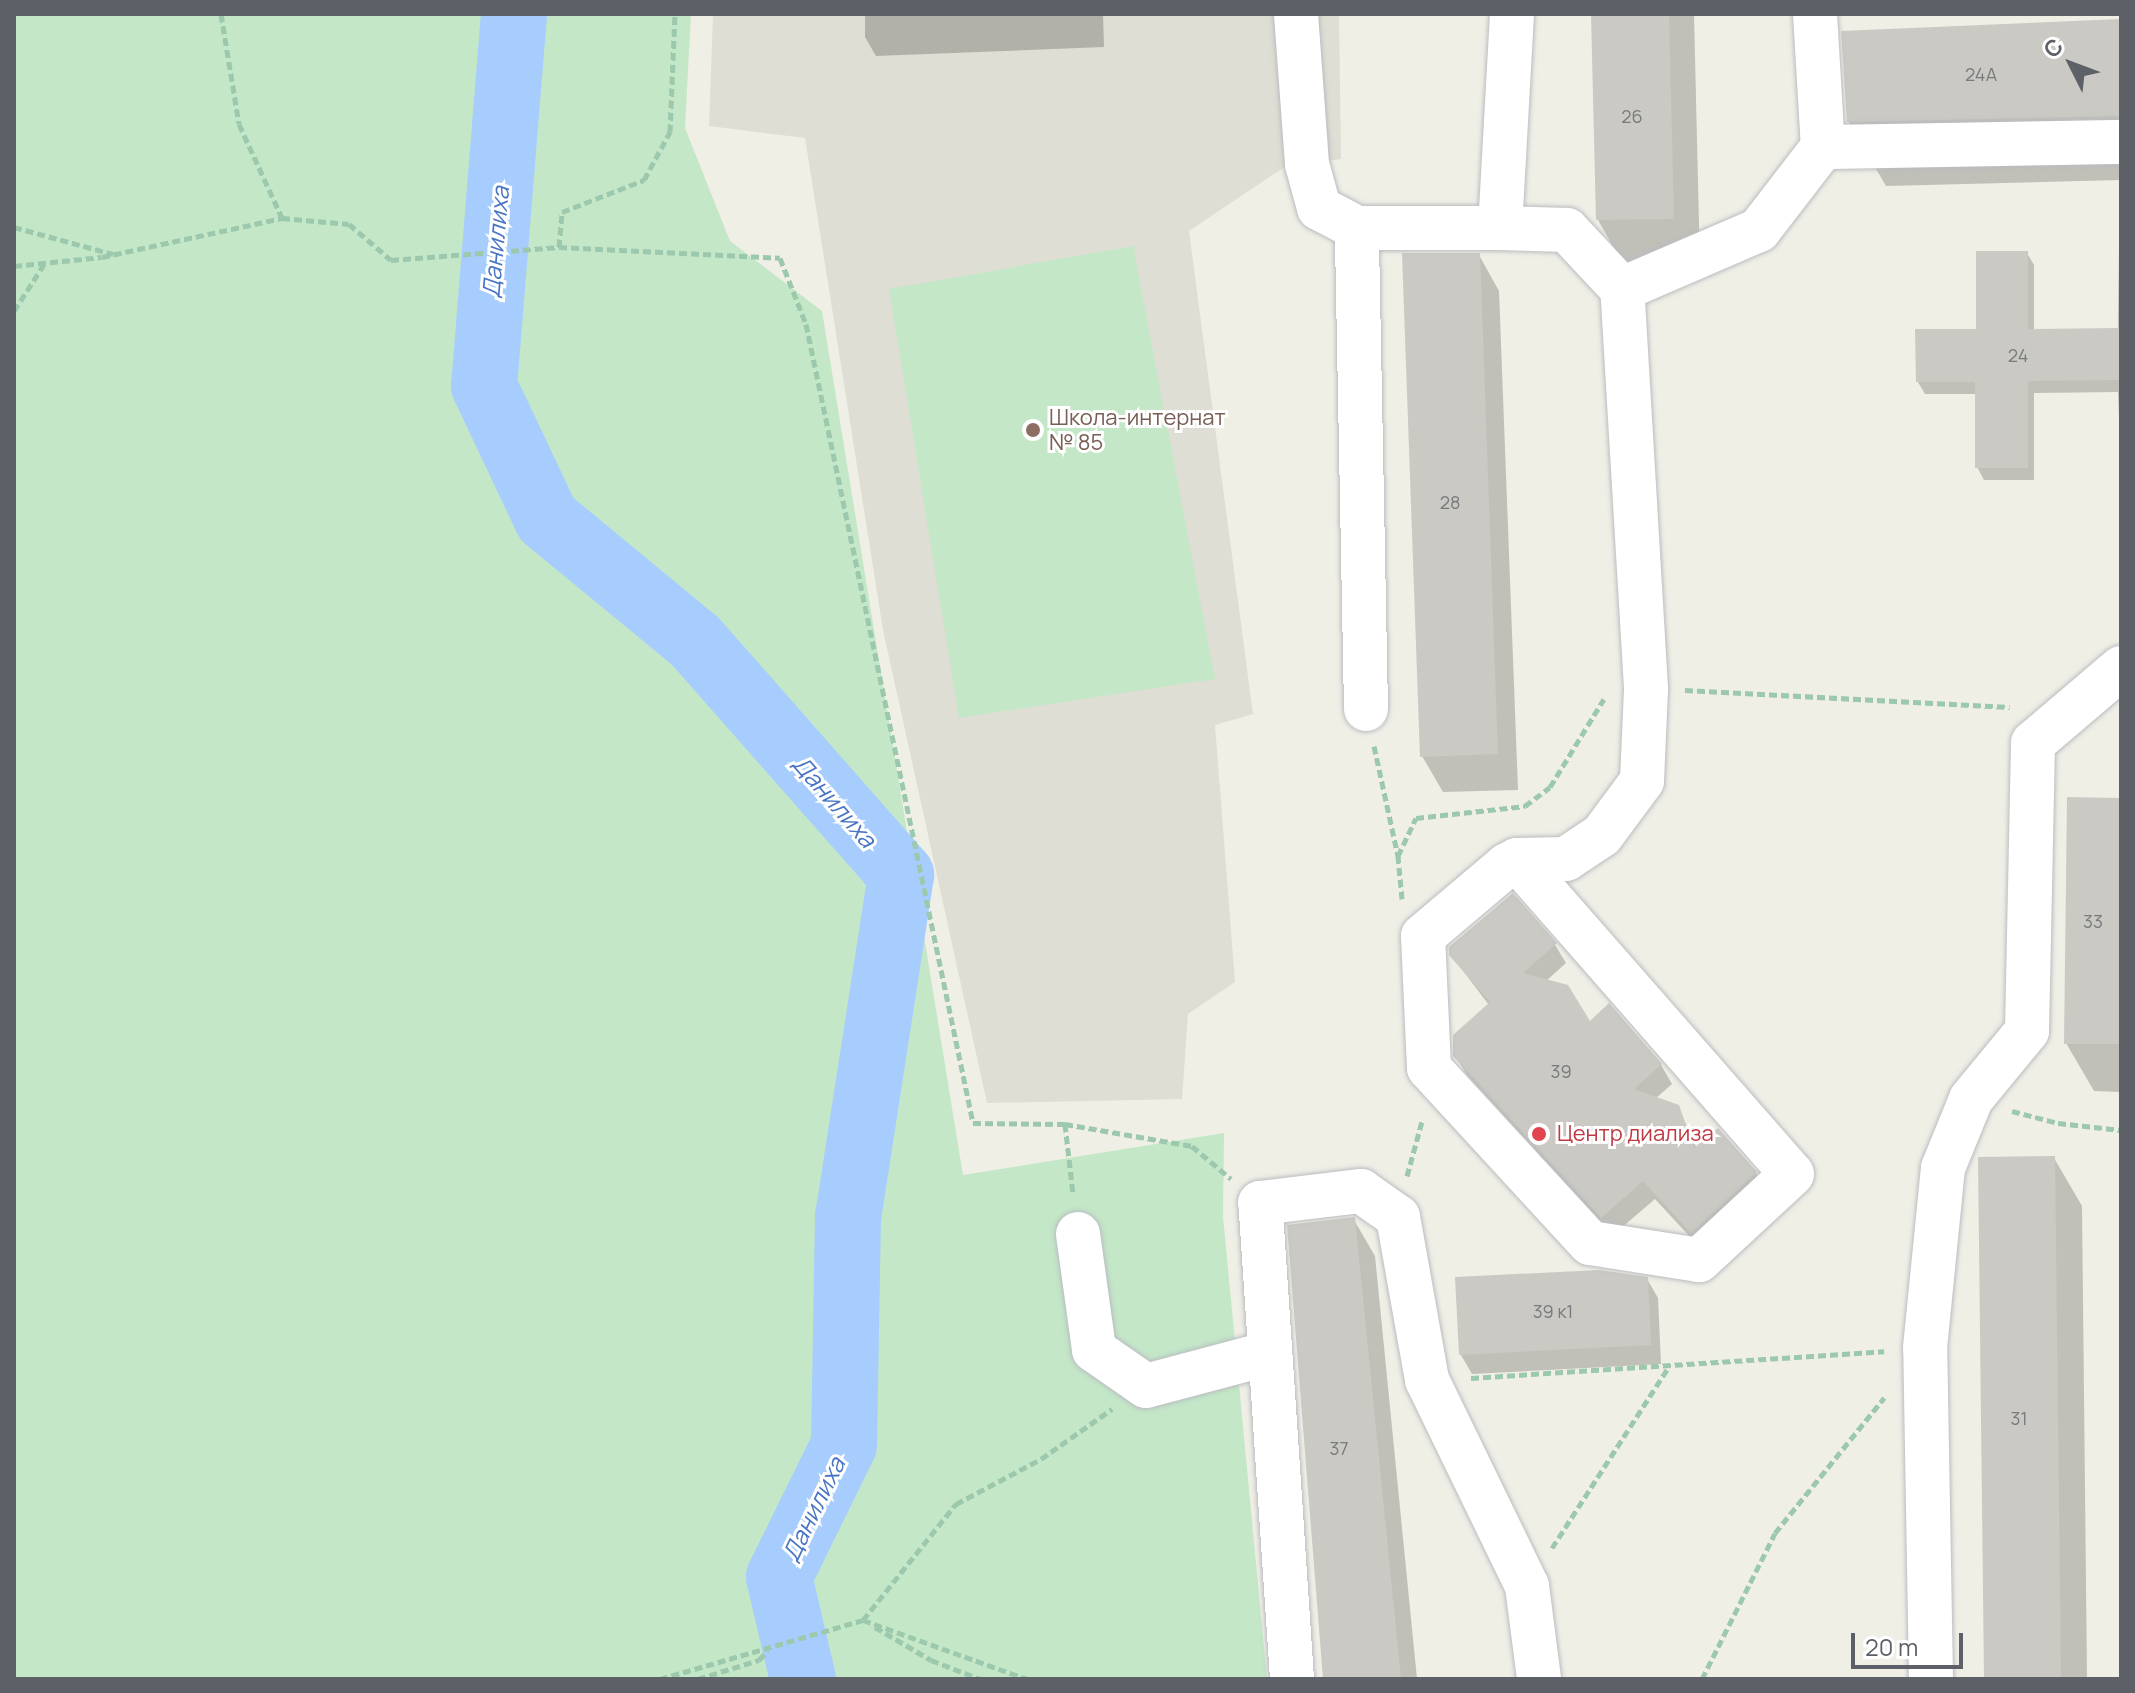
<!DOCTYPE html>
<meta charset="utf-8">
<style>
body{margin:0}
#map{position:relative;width:2135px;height:1693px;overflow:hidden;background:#f0efe6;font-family:Manrope,sans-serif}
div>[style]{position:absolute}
.education>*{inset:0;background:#dfded4}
.green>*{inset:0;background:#c3e7c7}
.shadow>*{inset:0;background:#0003}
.river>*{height:66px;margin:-33px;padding:0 33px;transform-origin:33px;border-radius:33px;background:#a7cdfe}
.building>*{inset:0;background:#cac9c3}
.path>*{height:5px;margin-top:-2.5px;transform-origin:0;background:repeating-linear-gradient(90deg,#9cc8ad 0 8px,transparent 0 12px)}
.roads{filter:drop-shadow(0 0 2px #babcc1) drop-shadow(0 0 2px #babcc1)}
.minor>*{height:44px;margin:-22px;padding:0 22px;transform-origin:22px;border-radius:22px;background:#fff}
.dots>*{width:22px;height:22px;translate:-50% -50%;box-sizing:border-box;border:4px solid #fff;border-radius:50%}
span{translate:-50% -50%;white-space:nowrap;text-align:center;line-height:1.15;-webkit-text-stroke:6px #fff;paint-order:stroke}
.number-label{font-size:18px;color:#787a7d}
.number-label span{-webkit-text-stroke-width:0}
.education-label{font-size:22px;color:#785e54}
.left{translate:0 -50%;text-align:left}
.health-label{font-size:22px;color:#be3a42}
.water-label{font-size:24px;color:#4874c3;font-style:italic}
.frame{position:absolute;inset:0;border:16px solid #5d6066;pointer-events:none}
.north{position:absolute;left:2031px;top:24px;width:80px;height:80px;-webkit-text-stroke:6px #fff;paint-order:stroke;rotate:312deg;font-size:22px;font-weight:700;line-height:32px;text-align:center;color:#5d6066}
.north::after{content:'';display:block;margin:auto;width:28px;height:36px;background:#5d6066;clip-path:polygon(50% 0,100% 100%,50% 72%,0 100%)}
.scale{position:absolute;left:1851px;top:1633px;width:112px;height:36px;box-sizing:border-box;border:4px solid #5d6066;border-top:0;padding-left:10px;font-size:24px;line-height:28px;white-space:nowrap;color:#5d6066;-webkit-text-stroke:6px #fff;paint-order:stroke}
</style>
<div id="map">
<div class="education">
<div style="clip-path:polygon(713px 14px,1339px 14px,1341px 159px,1283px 168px,1189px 231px,1253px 714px,1215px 725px,1235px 982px,1188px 1014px,1182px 1099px,987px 1103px,883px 630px,805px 138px,709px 126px)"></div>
</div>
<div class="green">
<div style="clip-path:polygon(14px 14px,691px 14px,685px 128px,730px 241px,822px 311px,963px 1175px,1224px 1133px,1223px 1216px,1267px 1679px,14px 1679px)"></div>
<div style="clip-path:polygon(1133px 246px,1215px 679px,959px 718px,889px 289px)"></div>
</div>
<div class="shadow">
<div style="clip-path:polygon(865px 14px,1103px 14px,1104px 47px,876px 56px,865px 37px)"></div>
<div style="clip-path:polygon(1593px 14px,1694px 14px,1700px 266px,1625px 268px,1598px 220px)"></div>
<div style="clip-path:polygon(2121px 21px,2121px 180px,1886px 186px,1848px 121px)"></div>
<div style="clip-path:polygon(2118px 247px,2121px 468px,2118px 392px,2034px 393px,2034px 480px,1984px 480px,1977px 467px,1977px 394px,1925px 394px,1918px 382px,1978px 331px,2027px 253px,2034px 265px,2034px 331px,2118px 330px)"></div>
<div style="clip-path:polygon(1479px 255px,1499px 291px,1518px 790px,1443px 792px,1422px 756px)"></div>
<div style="clip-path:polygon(2121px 800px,2121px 1092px,2094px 1091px,2066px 1043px)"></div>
<div style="clip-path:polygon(1555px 945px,1566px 963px,1546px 981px,1590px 1024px,1661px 1065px,1672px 1084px,1655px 1099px,1678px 1107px,1697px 1149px,1756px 1173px,1766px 1192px,1703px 1251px,1655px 1199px,1613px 1235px,1467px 1075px,1455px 1055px,1489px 1005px,1451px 955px)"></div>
<div style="clip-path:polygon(2054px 1158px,2082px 1206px,2087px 1679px,1986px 1679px)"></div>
<div style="clip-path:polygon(1354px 1220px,1375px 1256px,1417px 1679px,1325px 1679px,1289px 1227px)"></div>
<div style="clip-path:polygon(1647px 1279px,1658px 1298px,1661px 1364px,1472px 1374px,1461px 1355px)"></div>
</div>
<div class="river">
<div style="left:514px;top:14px;width:373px;rotate:94.6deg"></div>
<div style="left:484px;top:386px;width:147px;rotate:64.7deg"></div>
<div style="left:547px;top:519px;width:192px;rotate:39.5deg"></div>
<div style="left:695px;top:641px;width:312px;rotate:48.6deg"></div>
<div style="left:901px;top:875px;width:345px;rotate:98.8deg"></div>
<div style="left:848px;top:1216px;width:229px;rotate:91deg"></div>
<div style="left:844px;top:1445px;width:147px;rotate:116.2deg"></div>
<div style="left:779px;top:1577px;width:105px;rotate:76.8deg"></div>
</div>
<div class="building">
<div style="clip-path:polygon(1591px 14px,1669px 14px,1674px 219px,1596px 220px)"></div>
<div style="clip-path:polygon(2121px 19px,2121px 116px,1847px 122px,1841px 31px)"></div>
<div style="clip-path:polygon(1976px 251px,2028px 251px,2028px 329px,2121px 328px,2121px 380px,2028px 381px,2028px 468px,1975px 468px,1975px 382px,1916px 382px,1915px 329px,1976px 329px)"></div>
<div style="clip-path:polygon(1402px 253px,1480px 253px,1498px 754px,1420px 757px)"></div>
<div style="clip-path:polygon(2067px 797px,2121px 798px,2121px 1044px,2064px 1044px)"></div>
<div style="clip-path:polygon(1513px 893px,1557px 943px,1523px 973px,1568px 985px,1590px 1021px,1609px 1003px,1662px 1064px,1634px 1089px,1679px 1105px,1694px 1148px,1718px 1128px,1757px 1172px,1691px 1233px,1643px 1181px,1601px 1218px,1453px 1056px,1453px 1035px,1490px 1002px,1449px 955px,1449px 947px)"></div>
<div style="clip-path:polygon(2055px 1156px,2061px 1679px,1984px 1679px,1978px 1157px)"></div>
<div style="clip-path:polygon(1354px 1217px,1355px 1218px,1401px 1679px,1323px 1679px,1287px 1225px)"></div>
<div style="clip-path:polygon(1599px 1270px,1648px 1277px,1651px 1345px,1459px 1355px,1455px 1277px)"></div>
</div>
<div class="path">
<div style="left:221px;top:14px;width:111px;rotate:80.7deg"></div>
<div style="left:239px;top:124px;width:103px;rotate:65.4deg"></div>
<div style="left:14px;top:227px;width:103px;rotate:15.3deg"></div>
<div style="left:559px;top:247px;width:35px;rotate:-85deg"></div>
<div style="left:562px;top:212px;width:88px;rotate:-21.3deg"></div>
<div style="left:644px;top:180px;width:55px;rotate:-61.6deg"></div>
<div style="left:670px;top:132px;width:118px;rotate:-87.6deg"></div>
<div style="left:14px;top:266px;width:88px;rotate:-5.8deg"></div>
<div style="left:102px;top:257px;width:184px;rotate:-12.2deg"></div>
<div style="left:282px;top:218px;width:67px;rotate:5.1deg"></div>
<div style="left:349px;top:224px;width:55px;rotate:40.6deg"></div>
<div style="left:391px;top:260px;width:169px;rotate:-4.4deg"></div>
<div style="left:559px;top:247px;width:221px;rotate:2.8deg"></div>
<div style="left:780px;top:258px;width:71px;rotate:68.5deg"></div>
<div style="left:806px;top:324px;width:816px;rotate:78.19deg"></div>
<div style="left:973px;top:1123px;width:92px;rotate:0.6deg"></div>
<div style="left:1065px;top:1124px;width:70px;rotate:83.5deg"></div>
<div style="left:14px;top:311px;width:56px;rotate:-57.4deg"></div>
<div style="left:1685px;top:690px;width:325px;rotate:3deg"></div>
<div style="left:1374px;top:746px;width:113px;rotate:77.7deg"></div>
<div style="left:1402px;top:899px;width:43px;rotate:-95.3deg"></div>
<div style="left:1398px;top:856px;width:42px;rotate:-64.7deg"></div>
<div style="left:1416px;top:818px;width:110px;rotate:-6.3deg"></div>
<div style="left:1525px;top:806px;width:31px;rotate:-37deg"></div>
<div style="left:1550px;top:787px;width:103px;rotate:-58.5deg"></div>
<div style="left:2012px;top:1111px;width:48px;rotate:14.6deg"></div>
<div style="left:2058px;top:1123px;width:63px;rotate:6.3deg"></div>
<div style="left:1065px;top:1124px;width:129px;rotate:9.8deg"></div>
<div style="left:1192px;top:1146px;width:51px;rotate:40.2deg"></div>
<div style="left:1407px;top:1176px;width:57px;rotate:-74.7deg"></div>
<div style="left:1471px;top:1378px;width:414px;rotate:-3.7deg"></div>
<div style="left:1552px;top:1548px;width:214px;rotate:-57.2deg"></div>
<div style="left:863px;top:1620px;width:174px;rotate:19.8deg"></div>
<div style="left:875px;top:1627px;width:65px;rotate:30.5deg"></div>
<div style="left:931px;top:1660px;width:53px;rotate:21.2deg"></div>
<div style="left:660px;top:1679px;width:211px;rotate:-16.2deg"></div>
<div style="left:863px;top:1620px;width:149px;rotate:-51.3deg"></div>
<div style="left:956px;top:1504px;width:96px;rotate:-27.9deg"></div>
<div style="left:1041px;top:1459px;width:87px;rotate:-35.2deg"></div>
<div style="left:698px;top:1679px;width:64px;rotate:-17.3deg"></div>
<div style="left:759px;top:1660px;width:13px;rotate:-48deg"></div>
<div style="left:1702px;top:1679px;width:163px;rotate:-63.4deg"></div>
<div style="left:1775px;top:1533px;width:174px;rotate:-51.1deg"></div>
</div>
<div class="roads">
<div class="minor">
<div style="left:1296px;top:14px;width:150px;rotate:85.8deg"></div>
<div style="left:1307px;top:164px;width:46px;rotate:74.7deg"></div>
<div style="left:1319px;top:208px;width:43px;rotate:27.8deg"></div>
<div style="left:1512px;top:14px;width:214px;rotate:93.2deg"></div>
<div style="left:1500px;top:228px;width:67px;rotate:1.7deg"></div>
<div style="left:1567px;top:230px;width:81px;rotate:47deg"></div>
<div style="left:1815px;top:14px;width:133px;rotate:86.6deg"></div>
<div style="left:1366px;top:709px;width:481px;rotate:-91.1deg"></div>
<div style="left:1357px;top:228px;width:143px"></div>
<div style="left:1517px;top:860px;width:417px;rotate:48.8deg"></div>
<div style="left:1792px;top:1174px;width:127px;rotate:137.2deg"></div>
<div style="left:1699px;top:1260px;width:110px;rotate:-171.1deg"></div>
<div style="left:1590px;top:1243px;width:238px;rotate:-132.6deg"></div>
<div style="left:1429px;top:1068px;width:132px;rotate:-92.6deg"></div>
<div style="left:1423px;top:936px;width:110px;rotate:-40.2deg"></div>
<div style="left:1507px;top:865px;width:11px;rotate:-27deg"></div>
<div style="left:1517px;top:860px;width:49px;rotate:-1.2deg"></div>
<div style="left:1566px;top:859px;width:43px;rotate:-33.7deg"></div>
<div style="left:1602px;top:835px;width:67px;rotate:-53.5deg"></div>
<div style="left:1642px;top:781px;width:93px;rotate:-87.5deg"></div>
<div style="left:1646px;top:688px;width:400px;rotate:-93.4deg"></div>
<div style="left:1622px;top:289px;width:149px;rotate:-23.3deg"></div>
<div style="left:1759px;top:230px;width:105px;rotate:-52.4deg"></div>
<div style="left:1823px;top:147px;width:298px;rotate:-1deg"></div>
<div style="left:1078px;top:1234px;width:117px;rotate:82.1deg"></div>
<div style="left:1094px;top:1350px;width:63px;rotate:34.7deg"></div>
<div style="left:1146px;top:1386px;width:124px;rotate:-14.9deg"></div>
<div style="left:1292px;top:1679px;width:477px;rotate:-93.8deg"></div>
<div style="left:1260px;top:1203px;width:102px;rotate:-6.8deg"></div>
<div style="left:1361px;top:1191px;width:45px;rotate:35.1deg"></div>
<div style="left:1398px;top:1217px;width:166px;rotate:79.9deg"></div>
<div style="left:1427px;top:1380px;width:229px;rotate:64.1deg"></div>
<div style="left:1527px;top:1586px;width:94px;rotate:82.6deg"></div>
<div style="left:1931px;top:1679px;width:331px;rotate:-91deg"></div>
<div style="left:1925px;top:1348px;width:181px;rotate:-84.3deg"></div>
<div style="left:1943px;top:1168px;width:74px;rotate:-67.9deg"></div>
<div style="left:1971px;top:1099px;width:88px;rotate:-50.5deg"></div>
<div style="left:2027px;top:1031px;width:288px;rotate:-88.8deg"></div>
<div style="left:2033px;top:743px;width:116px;rotate:-40.4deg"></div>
</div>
</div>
<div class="dots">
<div style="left:1033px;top:430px;background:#8d6e63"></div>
<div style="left:1539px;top:1134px;background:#e0444e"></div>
</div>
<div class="number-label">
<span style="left:1981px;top:74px">24А</span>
<span style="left:1632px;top:116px">26</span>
<span style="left:2018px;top:355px">24</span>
<span style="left:1450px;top:502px">28</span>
<span style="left:2093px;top:921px">33</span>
<span style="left:1561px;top:1071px">39</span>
<span style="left:1553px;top:1311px">39 к1</span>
<span style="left:2019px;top:1418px">31</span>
<span style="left:1339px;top:1448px">37</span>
</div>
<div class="education-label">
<span class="left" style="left:1049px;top:430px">Школа-интернат<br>№ 85</span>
</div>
<div class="health-label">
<span class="left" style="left:1557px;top:1134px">Центр диализа</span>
</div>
<div class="water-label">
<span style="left:495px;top:242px;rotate:-85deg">Данилиха</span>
<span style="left:835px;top:801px;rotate:49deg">Данилиха</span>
<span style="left:813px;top:1509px;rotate:-64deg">Данилиха</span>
</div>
<div class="frame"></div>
<div class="north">С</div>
<div class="scale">20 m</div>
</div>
